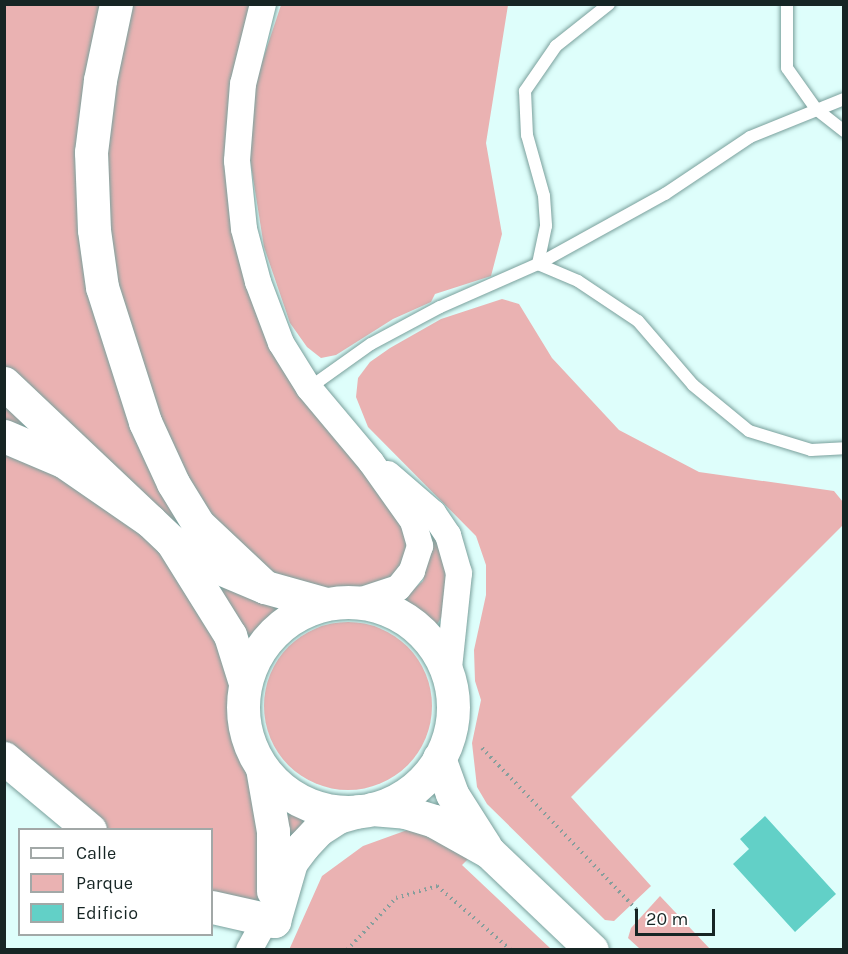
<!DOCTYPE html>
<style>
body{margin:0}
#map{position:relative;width:848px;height:954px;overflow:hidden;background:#defefb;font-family:Karla,sans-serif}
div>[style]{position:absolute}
.green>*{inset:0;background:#eab2b2}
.round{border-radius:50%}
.building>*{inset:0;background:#62d0c7}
.path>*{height:4px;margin-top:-2px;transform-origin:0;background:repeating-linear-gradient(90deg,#869e9c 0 1.5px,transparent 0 6px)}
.roads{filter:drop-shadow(0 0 2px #7aa09c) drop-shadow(0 0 2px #7aa09c)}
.lane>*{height:12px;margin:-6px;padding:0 6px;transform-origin:6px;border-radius:6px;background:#fff}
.street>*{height:26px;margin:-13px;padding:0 13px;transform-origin:13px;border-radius:13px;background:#fff}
.secondary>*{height:33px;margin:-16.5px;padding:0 16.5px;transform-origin:16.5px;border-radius:16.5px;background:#fff}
.primary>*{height:33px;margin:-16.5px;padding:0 16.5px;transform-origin:16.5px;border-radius:16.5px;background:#fff}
.primary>.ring{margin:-16.5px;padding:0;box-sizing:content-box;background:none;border:33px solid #fff;border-radius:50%}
.highway>*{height:33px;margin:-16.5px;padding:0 16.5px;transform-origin:16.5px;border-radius:16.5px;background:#fff}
span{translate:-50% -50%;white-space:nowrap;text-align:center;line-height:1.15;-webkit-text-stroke:6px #fff;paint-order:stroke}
.frame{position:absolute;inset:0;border:6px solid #162524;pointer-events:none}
.legend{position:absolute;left:18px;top:828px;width:195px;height:108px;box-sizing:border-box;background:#fff;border:2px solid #a2a8a7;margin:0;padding:8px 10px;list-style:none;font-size:18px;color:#162524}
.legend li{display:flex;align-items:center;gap:12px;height:30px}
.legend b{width:30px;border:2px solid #a2a8a7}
.scale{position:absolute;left:635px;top:909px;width:80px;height:27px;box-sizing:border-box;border:3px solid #162524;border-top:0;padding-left:8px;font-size:18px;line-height:21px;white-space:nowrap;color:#162524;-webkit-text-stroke:4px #fff;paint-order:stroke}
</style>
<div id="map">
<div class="green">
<div style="clip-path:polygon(4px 5px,263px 5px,237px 161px,282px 343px,413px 521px,412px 571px,356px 602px,326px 604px,298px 614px,274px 632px,256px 656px,245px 683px,243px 713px,248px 742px,262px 768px,271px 902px,212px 907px,212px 830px,90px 829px,5px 758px)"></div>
<div style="clip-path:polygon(281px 5px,508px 5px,486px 143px,502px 234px,491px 276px,435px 294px,431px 302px,393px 319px,336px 355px,321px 358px,307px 347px,290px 323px,264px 247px,249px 153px,255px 83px)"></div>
<div style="clip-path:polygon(502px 299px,519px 304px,552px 358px,619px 430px,699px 472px,834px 491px,843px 502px,843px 525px,571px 797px,651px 886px,614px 921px,605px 920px,487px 804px,477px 787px,472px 743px,481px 700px,475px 681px,474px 650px,486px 595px,486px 565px,476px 536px,368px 427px,356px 397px,358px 378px,370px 362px,390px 348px,441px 319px)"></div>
<div style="clip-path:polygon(433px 535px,437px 535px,449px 572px,444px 613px,436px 626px,420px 611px,398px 603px,423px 581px)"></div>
<div class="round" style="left:264px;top:622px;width:168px;height:168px"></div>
<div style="clip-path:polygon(278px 801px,315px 818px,280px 855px)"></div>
<div style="clip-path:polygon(410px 829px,449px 843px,468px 859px,462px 865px,551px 949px,289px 950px,322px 876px,363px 846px)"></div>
<div style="clip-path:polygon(660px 896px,710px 949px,640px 949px,628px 938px,631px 928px)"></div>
</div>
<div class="building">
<div style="clip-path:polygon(765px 816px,836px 894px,795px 932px,733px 864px,749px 849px,740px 839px)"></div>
</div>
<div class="path">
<div style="left:482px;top:748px;width:224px;rotate:46.3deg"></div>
<div style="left:347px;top:950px;width:71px;rotate:-46.7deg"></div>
<div style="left:396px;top:898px;width:43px;rotate:-16.3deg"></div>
<div style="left:437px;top:886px;width:98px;rotate:40.9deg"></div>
</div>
<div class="roads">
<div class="lane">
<div style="left:609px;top:4px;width:68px;rotate:141.6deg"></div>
<div style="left:556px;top:46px;width:55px;rotate:124.6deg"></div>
<div style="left:525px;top:91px;width:44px;rotate:87.4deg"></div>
<div style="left:527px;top:135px;width:63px;rotate:74.4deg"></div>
<div style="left:544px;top:196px;width:30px;rotate:86deg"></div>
<div style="left:546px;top:226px;width:39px;rotate:102deg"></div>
<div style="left:538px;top:264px;width:43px;rotate:23deg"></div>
<div style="left:578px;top:281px;width:72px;rotate:33.7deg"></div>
<div style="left:638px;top:321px;width:84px;rotate:49.3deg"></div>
<div style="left:693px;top:385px;width:72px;rotate:39.4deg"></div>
<div style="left:749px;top:431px;width:65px;rotate:17deg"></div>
<div style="left:811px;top:450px;width:33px;rotate:-3deg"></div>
<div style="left:787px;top:4px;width:64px;rotate:90deg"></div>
<div style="left:787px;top:68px;width:50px;rotate:54.7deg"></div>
<div style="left:816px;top:109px;width:36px;rotate:38deg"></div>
<div style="left:309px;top:388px;width:76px;rotate:-35.4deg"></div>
<div style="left:371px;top:344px;width:78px;rotate:-28.2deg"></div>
<div style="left:440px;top:307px;width:107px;rotate:-23.7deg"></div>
<div style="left:538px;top:264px;width:145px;rotate:-28.9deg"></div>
<div style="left:665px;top:194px;width:102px;rotate:-33.8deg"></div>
<div style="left:750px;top:137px;width:101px;rotate:-22deg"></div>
</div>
<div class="street">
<div style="left:263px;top:4px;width:82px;rotate:104deg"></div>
<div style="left:243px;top:84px;width:77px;rotate:94.5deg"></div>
<div style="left:237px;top:161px;width:68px;rotate:84.1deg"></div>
<div style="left:244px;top:229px;width:55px;rotate:75.2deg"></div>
<div style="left:258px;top:282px;width:65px;rotate:69.3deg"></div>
<div style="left:281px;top:343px;width:53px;rotate:58.1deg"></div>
<div style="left:309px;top:388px;width:97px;rotate:50deg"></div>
<div style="left:371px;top:462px;width:72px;rotate:54.6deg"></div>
<div style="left:413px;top:521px;width:26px;rotate:74deg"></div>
<div style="left:420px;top:546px;width:26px;rotate:108deg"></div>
<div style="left:412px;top:571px;width:22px;rotate:129deg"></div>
<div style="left:398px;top:588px;width:44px;rotate:161.6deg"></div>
<div style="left:388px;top:474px;width:60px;rotate:40.9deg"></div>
<div style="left:433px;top:513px;width:27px;rotate:56deg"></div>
<div style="left:448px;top:535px;width:40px;rotate:74deg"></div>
<div style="left:459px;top:573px;width:105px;rotate:96deg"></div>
<div style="left:249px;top:950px;width:33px;rotate:-61deg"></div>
</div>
<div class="secondary">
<div style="left:4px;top:758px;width:112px;rotate:39.9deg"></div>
<div style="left:262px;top:768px;width:64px;rotate:80.1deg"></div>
<div style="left:273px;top:831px;width:60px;rotate:90deg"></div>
<div style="left:212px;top:907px;width:64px;rotate:12.7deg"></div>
<div style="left:274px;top:921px;width:61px;rotate:-73.9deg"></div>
<div style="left:291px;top:862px;width:20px;rotate:-53deg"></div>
<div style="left:303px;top:846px;width:22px;rotate:-47deg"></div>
<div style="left:318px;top:830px;width:24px;rotate:-33deg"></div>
<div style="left:338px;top:817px;width:22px;rotate:-16deg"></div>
</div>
<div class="primary">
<div style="left:4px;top:383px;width:230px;rotate:43.4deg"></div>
<div style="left:171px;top:541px;width:51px;rotate:29.6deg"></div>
<div style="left:215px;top:566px;width:54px;rotate:22.8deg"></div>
<div style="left:265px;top:587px;width:63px;rotate:15.6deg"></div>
<div style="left:172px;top:542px;width:110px;rotate:58.1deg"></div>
<div style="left:230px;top:635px;width:50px;rotate:72.6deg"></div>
<div class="ring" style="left:243px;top:602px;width:177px;height:177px"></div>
<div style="left:439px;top:758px;width:38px;rotate:70deg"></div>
<div style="left:452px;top:794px;width:62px;rotate:57.6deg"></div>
<div style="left:372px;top:809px;width:33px;rotate:5deg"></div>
<div style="left:405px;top:812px;width:30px;rotate:17deg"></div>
<div style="left:434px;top:821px;width:63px;rotate:29.4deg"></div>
<div style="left:489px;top:852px;width:142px;rotate:43.6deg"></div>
</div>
<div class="highway">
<div style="left:116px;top:4px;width:78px;rotate:101.9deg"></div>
<div style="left:100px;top:80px;width:73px;rotate:97.1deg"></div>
<div style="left:91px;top:152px;width:78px;rotate:87.8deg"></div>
<div style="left:94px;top:230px;width:58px;rotate:82deg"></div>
<div style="left:102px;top:287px;width:142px;rotate:72.3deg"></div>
<div style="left:145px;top:422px;width:67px;rotate:65.3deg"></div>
<div style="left:173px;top:483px;width:48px;rotate:58.6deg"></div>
<div style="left:198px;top:524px;width:92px;rotate:43.2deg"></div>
<div style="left:4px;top:436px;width:64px;rotate:23deg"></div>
<div style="left:63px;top:461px;width:106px;rotate:34.6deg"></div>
</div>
</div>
<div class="frame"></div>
<ul class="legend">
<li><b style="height:8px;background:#fff"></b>Calle</li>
<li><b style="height:16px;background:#eab2b2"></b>Parque</li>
<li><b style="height:16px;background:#62d0c7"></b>Edificio</li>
</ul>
<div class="scale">20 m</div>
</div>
